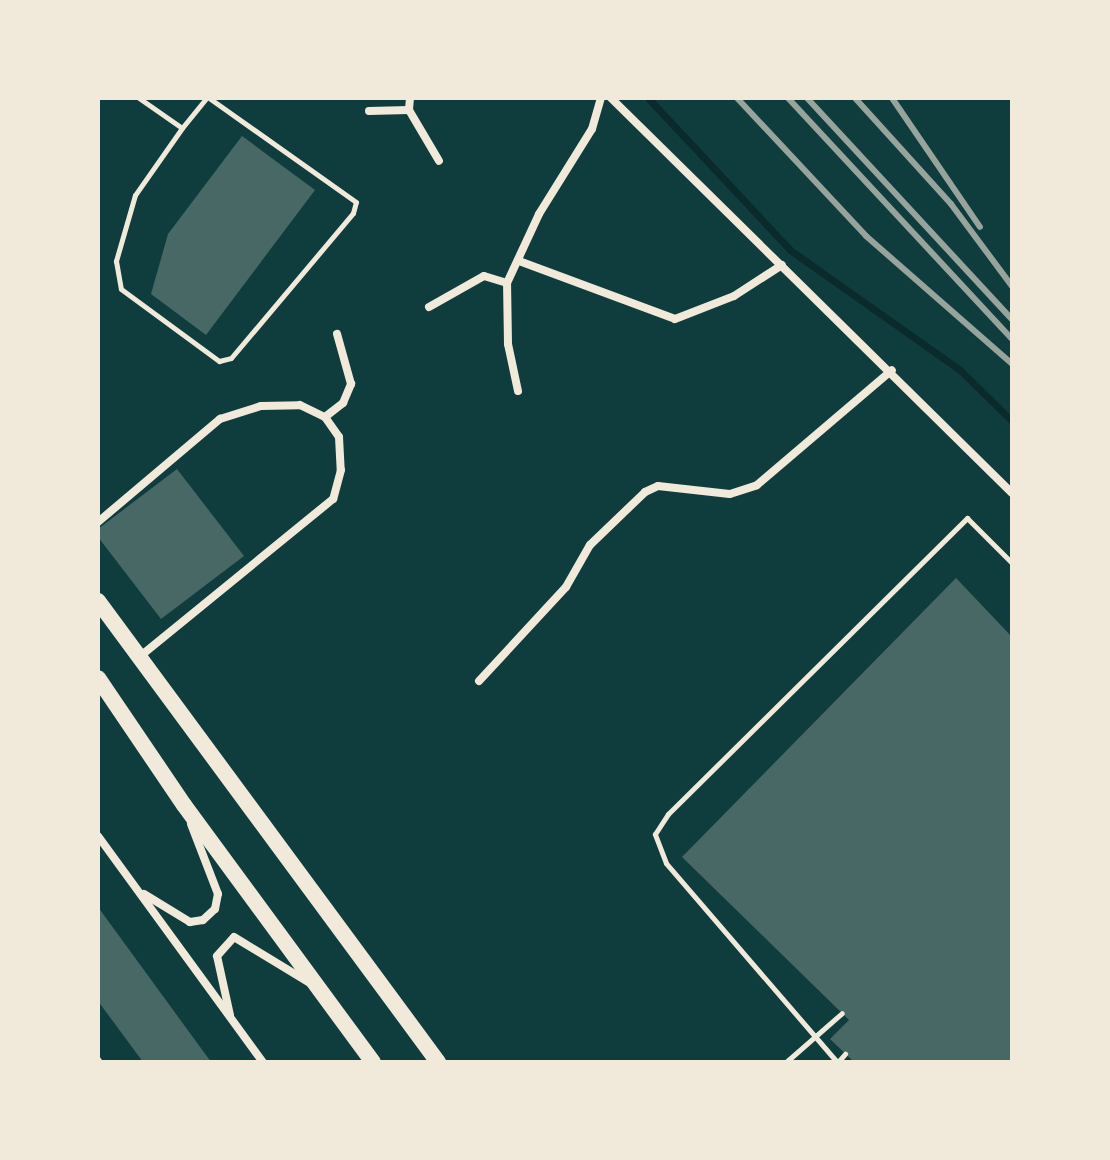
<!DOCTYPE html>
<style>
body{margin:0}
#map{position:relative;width:1110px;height:1160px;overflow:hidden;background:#0f3d3e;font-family:Helvetica,sans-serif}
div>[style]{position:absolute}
.stream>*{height:7px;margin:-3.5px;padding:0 3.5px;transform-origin:3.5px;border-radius:3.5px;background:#0a2a2b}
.building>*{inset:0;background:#486865}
.service>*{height:5px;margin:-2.5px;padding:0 2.5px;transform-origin:2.5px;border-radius:2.5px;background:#f1e9da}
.minor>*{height:8px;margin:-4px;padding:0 4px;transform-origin:4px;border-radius:4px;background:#f1e9da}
.trunk>*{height:16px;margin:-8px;padding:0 8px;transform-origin:8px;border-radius:8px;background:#f1e9da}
.rail>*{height:6px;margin:-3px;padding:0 3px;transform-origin:3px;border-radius:3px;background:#97a49c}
span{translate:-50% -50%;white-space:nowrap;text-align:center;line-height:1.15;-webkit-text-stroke:6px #f1e9da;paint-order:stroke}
.frame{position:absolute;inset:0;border:100px solid #f1e9da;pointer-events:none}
</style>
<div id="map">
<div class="stream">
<div style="left:648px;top:98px;width:208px;rotate:46.9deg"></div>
<div style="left:790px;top:250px;width:207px;rotate:35.2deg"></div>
<div style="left:959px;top:369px;width:74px;rotate:44.5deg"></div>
</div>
<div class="building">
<div style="clip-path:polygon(242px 136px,315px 190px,206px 335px,151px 294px,168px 234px)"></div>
<div style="clip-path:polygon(177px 469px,244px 556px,161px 619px,98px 537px,98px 529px)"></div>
<div style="clip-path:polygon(956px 578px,1012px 637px,1012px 1062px,854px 1062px,830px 1039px,849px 1020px,682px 857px)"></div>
<div style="clip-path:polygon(98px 907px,211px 1062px,143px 1062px,98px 1001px)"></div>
</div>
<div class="service">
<div style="left:139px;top:98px;width:52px;rotate:34.9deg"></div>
<div style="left:182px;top:128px;width:38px;rotate:-51deg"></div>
<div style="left:182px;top:128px;width:82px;rotate:125deg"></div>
<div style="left:135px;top:195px;width:69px;rotate:106.1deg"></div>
<div style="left:116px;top:261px;width:28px;rotate:80deg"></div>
<div style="left:121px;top:289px;width:122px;rotate:36.3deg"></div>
<div style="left:219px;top:361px;width:12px;rotate:-14deg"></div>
<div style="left:231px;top:358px;width:189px;rotate:-49.9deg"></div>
<div style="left:353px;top:213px;width:11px;rotate:-75deg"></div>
<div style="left:356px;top:202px;width:180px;rotate:-144.7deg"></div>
<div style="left:98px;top:1059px;width:4px;rotate:56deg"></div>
<div style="left:786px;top:1062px;width:74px;rotate:-41.2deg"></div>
<div style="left:837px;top:1062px;width:262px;rotate:-130.7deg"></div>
<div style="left:666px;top:863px;width:31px;rotate:-111deg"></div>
<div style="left:655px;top:834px;width:24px;rotate:-57deg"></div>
<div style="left:668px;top:814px;width:421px;rotate:-44.7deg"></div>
<div style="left:967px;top:518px;width:64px;rotate:45deg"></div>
<div style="left:838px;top:1062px;width:11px;rotate:-49deg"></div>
</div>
<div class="minor">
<div style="left:410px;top:98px;width:12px;rotate:95deg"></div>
<div style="left:409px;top:110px;width:59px;rotate:59.5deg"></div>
<div style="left:611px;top:98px;width:563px;rotate:44.57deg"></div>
<div style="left:369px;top:111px;width:40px;rotate:-1.4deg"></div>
<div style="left:519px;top:261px;width:166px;rotate:20.4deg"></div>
<div style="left:675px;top:319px;width:63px;rotate:-21.3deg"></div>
<div style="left:734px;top:296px;width:57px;rotate:-32.9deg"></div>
<div style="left:429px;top:307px;width:63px;rotate:-29.4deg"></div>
<div style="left:484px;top:276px;width:24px;rotate:17deg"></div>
<div style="left:518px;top:391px;width:48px;rotate:-102deg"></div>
<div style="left:508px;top:344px;width:61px;rotate:-90.9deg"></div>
<div style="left:507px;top:283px;width:76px;rotate:-65.1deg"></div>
<div style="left:539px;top:214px;width:100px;rotate:-58.1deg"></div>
<div style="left:592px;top:129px;width:32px;rotate:-74deg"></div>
<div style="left:325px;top:417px;width:23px;rotate:-38deg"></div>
<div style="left:343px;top:403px;width:21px;rotate:-67deg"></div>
<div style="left:351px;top:384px;width:52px;rotate:-105.6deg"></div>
<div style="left:98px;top:522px;width:160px;rotate:-40.2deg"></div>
<div style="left:220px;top:419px;width:43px;rotate:-17.6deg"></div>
<div style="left:261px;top:406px;width:39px;rotate:-1deg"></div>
<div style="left:300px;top:405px;width:28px;rotate:26deg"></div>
<div style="left:325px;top:417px;width:24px;rotate:55deg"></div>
<div style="left:339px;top:437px;width:33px;rotate:87deg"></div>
<div style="left:341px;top:470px;width:30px;rotate:105deg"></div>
<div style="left:333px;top:499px;width:247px;rotate:140.8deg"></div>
<div style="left:479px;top:681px;width:128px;rotate:-47.2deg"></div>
<div style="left:566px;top:587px;width:48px;rotate:-60.3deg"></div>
<div style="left:590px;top:545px;width:76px;rotate:-43.9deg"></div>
<div style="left:645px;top:492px;width:14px;rotate:-25deg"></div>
<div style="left:658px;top:486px;width:72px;rotate:6.3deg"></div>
<div style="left:730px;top:494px;width:28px;rotate:-18deg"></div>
<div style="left:757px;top:485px;width:177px;rotate:-40.4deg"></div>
<div style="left:98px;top:836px;width:280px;rotate:53.9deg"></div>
<div style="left:144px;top:894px;width:54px;rotate:31.3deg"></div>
<div style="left:190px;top:922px;width:13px;rotate:-9deg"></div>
<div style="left:203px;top:920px;width:16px;rotate:-43deg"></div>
<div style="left:215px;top:909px;width:15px;rotate:-79deg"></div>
<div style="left:218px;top:894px;width:75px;rotate:-111.1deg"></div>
<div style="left:230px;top:1015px;width:60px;rotate:-102.4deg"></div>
<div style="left:217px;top:956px;width:25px;rotate:-48deg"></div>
<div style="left:234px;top:937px;width:87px;rotate:31.3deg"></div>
</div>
<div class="trunk">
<div style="left:98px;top:601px;width:573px;rotate:53.59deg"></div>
<div style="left:98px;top:678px;width:153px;rotate:55.9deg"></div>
<div style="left:184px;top:805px;width:319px;rotate:53.7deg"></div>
</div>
<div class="rail">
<div style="left:737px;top:98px;width:189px;rotate:46.9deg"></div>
<div style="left:866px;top:236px;width:194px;rotate:41.2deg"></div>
<div style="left:788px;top:98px;width:329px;rotate:47.1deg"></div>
<div style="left:807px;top:98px;width:301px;rotate:47.2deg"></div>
<div style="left:855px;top:98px;width:143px;rotate:47.8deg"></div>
<div style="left:951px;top:204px;width:102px;rotate:53.4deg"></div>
<div style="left:892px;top:98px;width:156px;rotate:55.7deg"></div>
</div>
<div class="frame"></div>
</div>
